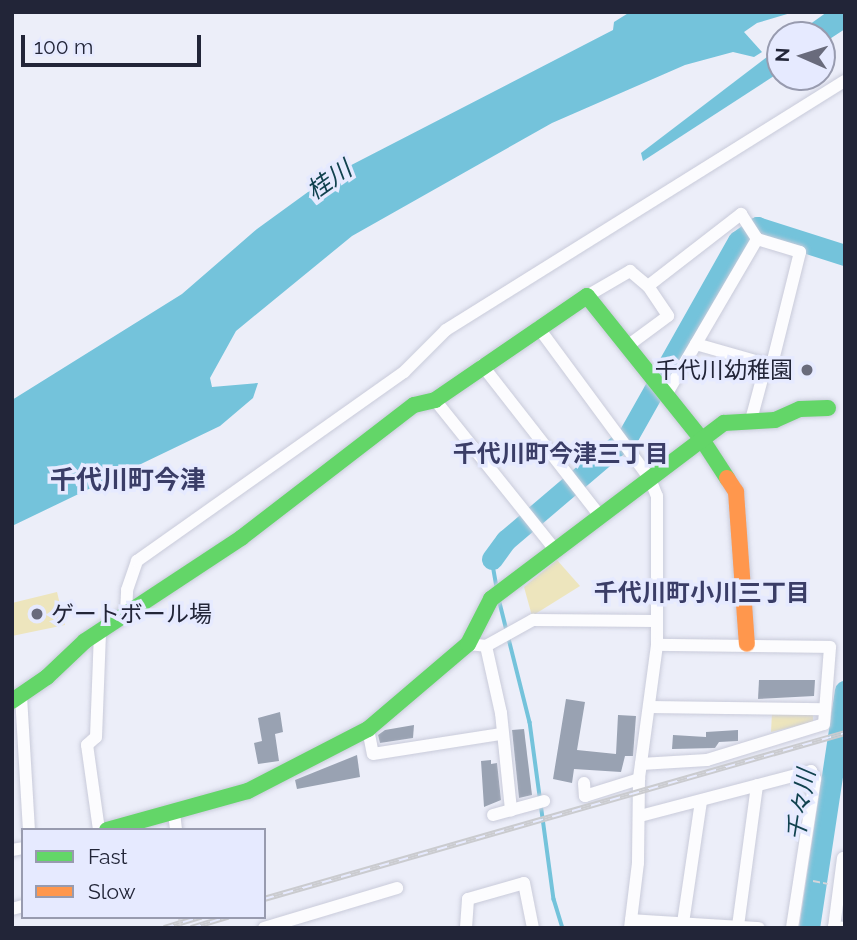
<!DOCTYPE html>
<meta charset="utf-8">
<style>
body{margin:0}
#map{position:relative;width:857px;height:940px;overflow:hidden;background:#eceef9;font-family:Raleway,"Noto Sans JP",sans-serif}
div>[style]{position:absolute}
.green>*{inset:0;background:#ede5bd}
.water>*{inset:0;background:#74c3db}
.stream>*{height:3.5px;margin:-1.75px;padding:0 1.75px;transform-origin:1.75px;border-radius:1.75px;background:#74c3db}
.river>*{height:21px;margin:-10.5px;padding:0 10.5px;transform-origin:10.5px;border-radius:10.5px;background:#74c3db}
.building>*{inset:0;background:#99a2b2}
.path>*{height:2px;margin-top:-1px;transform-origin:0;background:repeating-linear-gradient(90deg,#d4d5da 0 7px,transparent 0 10.5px)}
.roads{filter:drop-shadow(0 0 2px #c9cbda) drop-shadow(0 0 2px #c9cbda)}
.street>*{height:12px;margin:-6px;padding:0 6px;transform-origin:6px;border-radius:6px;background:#fcfcfe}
.fast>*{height:16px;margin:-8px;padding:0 8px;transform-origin:8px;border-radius:8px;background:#63d668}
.slow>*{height:16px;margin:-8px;padding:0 8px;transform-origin:8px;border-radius:8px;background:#ff974d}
.rail>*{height:6px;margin-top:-3px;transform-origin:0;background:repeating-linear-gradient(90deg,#e6eaff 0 10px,#cacbcf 0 20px);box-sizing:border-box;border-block:2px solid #cacbcf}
.path-bridge>*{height:2px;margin-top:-1px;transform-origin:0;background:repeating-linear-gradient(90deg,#d4d5da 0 7px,transparent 0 10.5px)}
.dots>*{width:19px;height:19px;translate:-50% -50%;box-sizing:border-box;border:4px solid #e6eaff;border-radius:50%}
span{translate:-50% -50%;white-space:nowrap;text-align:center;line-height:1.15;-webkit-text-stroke:7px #e6eaff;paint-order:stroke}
.poi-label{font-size:23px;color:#222538}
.right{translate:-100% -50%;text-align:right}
.left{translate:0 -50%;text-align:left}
.water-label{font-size:24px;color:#11424f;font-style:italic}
.neighbourhood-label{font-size:24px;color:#3a3d67;font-weight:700}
.quarter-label{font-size:26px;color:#3a3d67;font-weight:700}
.frame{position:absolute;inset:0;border:14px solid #222538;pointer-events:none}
.legend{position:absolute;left:21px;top:828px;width:245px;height:91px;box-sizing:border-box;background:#e6eaff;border:2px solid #989baf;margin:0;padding:9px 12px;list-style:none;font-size:21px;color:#222538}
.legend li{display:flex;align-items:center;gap:14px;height:35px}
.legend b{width:35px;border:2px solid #989baf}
.north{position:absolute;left:766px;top:21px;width:70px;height:70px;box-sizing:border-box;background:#e6eaff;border:2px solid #989baf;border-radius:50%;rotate:273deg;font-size:19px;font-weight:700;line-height:28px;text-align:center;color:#222538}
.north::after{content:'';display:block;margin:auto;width:24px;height:32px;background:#696b7c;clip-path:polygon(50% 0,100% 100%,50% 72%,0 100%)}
.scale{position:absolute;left:21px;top:35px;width:180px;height:32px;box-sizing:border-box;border:4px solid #222538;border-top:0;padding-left:9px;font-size:21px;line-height:24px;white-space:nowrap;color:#222538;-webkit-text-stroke:5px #e6eaff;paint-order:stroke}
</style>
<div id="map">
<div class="green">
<div style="clip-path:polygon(557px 560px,580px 586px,532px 616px,524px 587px)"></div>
<div style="clip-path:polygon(57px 592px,65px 625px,12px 636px,12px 603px)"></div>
<div style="clip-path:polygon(772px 713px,813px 714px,813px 722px,771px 732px)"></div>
</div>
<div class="water">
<div style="clip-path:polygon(630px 12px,794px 12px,757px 23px,744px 32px,762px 52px,754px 57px,733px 52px,685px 65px,552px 123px,352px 236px,236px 331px,210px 378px,212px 387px,258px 383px,253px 398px,220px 426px,12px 526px,12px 400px,182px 294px,257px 229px,330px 176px,613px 30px,614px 22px)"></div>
<div style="clip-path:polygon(827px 12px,845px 12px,845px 29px,822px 44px,822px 35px,795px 35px)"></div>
<div style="clip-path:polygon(780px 47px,780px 72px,643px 161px,641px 153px)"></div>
</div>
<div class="stream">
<div style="left:492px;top:559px;width:29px;rotate:80deg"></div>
<div style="left:499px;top:599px;width:127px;rotate:75.9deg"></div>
<div style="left:530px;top:722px;width:179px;rotate:82.3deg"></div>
<div style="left:554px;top:899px;width:30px;rotate:73deg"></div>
</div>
<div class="river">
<div style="left:492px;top:559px;width:24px;rotate:-54deg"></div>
<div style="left:506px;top:540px;width:160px;rotate:-40.4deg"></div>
<div style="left:628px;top:436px;width:224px;rotate:-60.6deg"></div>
<div style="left:738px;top:241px;width:24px;rotate:-36deg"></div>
<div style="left:757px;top:227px;width:92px;rotate:17.7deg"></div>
<div style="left:809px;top:928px;width:240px;rotate:-81.4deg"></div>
</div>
<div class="building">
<div style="clip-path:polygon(759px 680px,815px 680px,814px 696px,758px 699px)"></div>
<div style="clip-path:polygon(566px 699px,585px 702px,577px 750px,616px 754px,618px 715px,636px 716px,633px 756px,625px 756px,621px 772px,574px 769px,572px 783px,553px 779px)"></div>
<div style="clip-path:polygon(280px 712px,283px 732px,275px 734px,279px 761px,258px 764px,254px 743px,262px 741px,258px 718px)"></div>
<div style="clip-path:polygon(414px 725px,413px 738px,380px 743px,378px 735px,385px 730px)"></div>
<div style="clip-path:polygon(524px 729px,532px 795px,519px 798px,512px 730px)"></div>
<div style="clip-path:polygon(738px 730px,738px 741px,719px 742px,715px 748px,672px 749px,673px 735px,706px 737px,706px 732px)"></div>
<div style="clip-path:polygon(357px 755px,360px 777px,297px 789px,295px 780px)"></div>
<div style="clip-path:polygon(491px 760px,491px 764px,497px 763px,501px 800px,484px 807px,481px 761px)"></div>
</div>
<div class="path">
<div style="left:813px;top:881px;width:15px;rotate:11deg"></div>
<div style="left:179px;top:919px;width:8px;rotate:-14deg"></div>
</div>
<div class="roads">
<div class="street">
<div style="left:648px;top:286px;width:118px;rotate:-37.7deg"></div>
<div style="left:741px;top:214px;width:30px;rotate:57deg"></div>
<div style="left:757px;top:239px;width:45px;rotate:16.8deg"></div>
<div style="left:800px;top:252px;width:111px;rotate:104deg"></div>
<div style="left:773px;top:360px;width:8px;rotate:150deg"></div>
<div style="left:766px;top:364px;width:73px;rotate:-164.1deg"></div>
<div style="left:587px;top:296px;width:50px;rotate:-30.2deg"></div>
<div style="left:630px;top:271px;width:23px;rotate:40deg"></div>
<div style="left:648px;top:286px;width:36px;rotate:56deg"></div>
<div style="left:668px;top:316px;width:52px;rotate:143.6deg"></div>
<div style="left:538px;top:327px;width:189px;rotate:53.6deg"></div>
<div style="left:650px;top:479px;width:18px;rotate:68deg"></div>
<div style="left:657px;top:496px;width:149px;rotate:90deg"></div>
<div style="left:657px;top:645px;width:135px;rotate:97.7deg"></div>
<div style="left:639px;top:779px;width:84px;rotate:90.7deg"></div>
<div style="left:638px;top:863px;width:65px;rotate:97deg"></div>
<div style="left:482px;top:365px;width:190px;rotate:52deg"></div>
<div style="left:666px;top:395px;width:181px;rotate:-59.7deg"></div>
<div style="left:435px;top:400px;width:193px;rotate:51.3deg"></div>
<div style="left:751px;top:420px;width:58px;rotate:-75deg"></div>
<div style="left:126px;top:612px;width:22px;rotate:-87deg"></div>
<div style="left:127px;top:590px;width:31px;rotate:-71deg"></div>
<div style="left:137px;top:561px;width:327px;rotate:-35.3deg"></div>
<div style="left:404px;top:372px;width:59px;rotate:-45deg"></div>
<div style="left:446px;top:330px;width:470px;rotate:-32deg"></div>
<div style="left:468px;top:644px;width:18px;rotate:6deg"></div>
<div style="left:486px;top:646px;width:54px;rotate:-29deg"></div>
<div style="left:533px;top:620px;width:123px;rotate:0.5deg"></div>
<div style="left:486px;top:646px;width:69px;rotate:77.4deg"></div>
<div style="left:501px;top:713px;width:98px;rotate:84.1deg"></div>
<div style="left:21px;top:696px;width:134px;rotate:86.6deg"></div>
<div style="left:649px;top:707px;width:176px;rotate:0.7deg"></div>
<div style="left:368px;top:729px;width:25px;rotate:79deg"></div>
<div style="left:373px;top:754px;width:130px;rotate:-8.9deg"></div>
<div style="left:641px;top:764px;width:66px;rotate:-3.5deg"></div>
<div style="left:707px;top:760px;width:122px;rotate:-17.1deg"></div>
<div style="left:824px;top:724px;width:77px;rotate:-85.5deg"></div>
<div style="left:830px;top:647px;width:173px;rotate:-179.3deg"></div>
<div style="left:584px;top:783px;width:13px;rotate:86deg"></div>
<div style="left:585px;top:796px;width:57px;rotate:-17.5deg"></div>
<div style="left:174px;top:813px;width:17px;rotate:83deg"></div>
<div style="left:493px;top:815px;width:53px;rotate:-15.4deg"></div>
<div style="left:640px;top:816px;width:177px;rotate:-14.7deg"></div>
<div style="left:811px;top:771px;width:9px;rotate:63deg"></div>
<div style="left:815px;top:779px;width:151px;rotate:98.8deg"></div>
<div style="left:99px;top:830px;width:86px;rotate:-98deg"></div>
<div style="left:87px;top:745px;width:12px;rotate:-42deg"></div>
<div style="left:96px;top:737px;width:105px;rotate:-87.8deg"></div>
<div style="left:12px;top:850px;width:11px;rotate:-10deg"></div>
<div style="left:843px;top:858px;width:70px;rotate:97.4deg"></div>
<div style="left:834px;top:927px;width:11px;rotate:5deg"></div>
<div style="left:12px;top:909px;width:11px;rotate:-15deg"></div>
<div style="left:631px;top:920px;width:128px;rotate:3.6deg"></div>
<div style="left:683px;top:923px;width:123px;rotate:-81.6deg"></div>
<div style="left:738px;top:926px;width:142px;rotate:-82.3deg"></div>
<div style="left:264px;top:928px;width:139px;rotate:-16.7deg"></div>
<div style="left:466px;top:928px;width:29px;rotate:-86deg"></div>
<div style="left:468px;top:899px;width:58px;rotate:-15.9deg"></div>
<div style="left:524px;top:883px;width:46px;rotate:78.7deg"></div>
</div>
<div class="fast">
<div style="left:12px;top:701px;width:42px;rotate:-34.4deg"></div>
<div style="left:47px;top:677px;width:52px;rotate:-43.5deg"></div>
<div style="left:85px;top:641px;width:187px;rotate:-33.4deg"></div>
<div style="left:241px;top:538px;width:218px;rotate:-37.6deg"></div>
<div style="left:414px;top:405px;width:22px;rotate:-13deg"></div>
<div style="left:435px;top:400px;width:184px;rotate:-34.4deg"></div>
<div style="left:587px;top:296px;width:186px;rotate:51.3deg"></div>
<div style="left:703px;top:441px;width:44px;rotate:57deg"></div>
<div style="left:107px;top:830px;width:146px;rotate:-15.5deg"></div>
<div style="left:248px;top:791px;width:135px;rotate:-27.3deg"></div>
<div style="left:368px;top:729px;width:131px;rotate:-40.4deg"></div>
<div style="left:468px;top:644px;width:51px;rotate:-62.9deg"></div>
<div style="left:491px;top:599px;width:292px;rotate:-37.1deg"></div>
<div style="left:724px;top:423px;width:51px;rotate:-3.4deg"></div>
<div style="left:775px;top:420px;width:27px;rotate:-24deg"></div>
<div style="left:800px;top:409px;width:28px;rotate:-2deg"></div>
</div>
<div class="slow">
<div style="left:727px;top:478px;width:17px;rotate:57deg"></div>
<div style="left:736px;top:492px;width:152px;rotate:85.9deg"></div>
</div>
</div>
<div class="rail">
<div style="left:264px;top:899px;width:604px;rotate:-15.95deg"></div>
<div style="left:164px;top:928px;width:39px;rotate:-17deg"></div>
<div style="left:191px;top:928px;width:39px;rotate:-17deg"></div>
</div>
<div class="path-bridge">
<div style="left:179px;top:919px;width:9px;rotate:77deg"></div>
</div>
<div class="dots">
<div style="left:807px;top:370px;background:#696b7c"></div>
<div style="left:37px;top:614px;background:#696b7c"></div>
</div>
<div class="poi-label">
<span class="right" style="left:793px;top:370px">千代川幼稚園</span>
<span class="left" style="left:51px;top:614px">ゲートボール場</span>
</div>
<div class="water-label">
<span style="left:329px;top:180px;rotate:-35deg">桂川</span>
<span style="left:801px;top:805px;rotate:-81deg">千々川</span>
</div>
<div class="neighbourhood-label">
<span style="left:561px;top:454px">千代川町今津三丁目</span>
<span style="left:702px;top:593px">千代川町小川三丁目</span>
</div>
<div class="quarter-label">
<span style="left:128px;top:481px">千代川町今津</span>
</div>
<div class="frame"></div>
<ul class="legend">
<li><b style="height:9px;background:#63d668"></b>Fast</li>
<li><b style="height:9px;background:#ff974d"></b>Slow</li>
</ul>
<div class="north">N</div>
<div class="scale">100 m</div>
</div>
